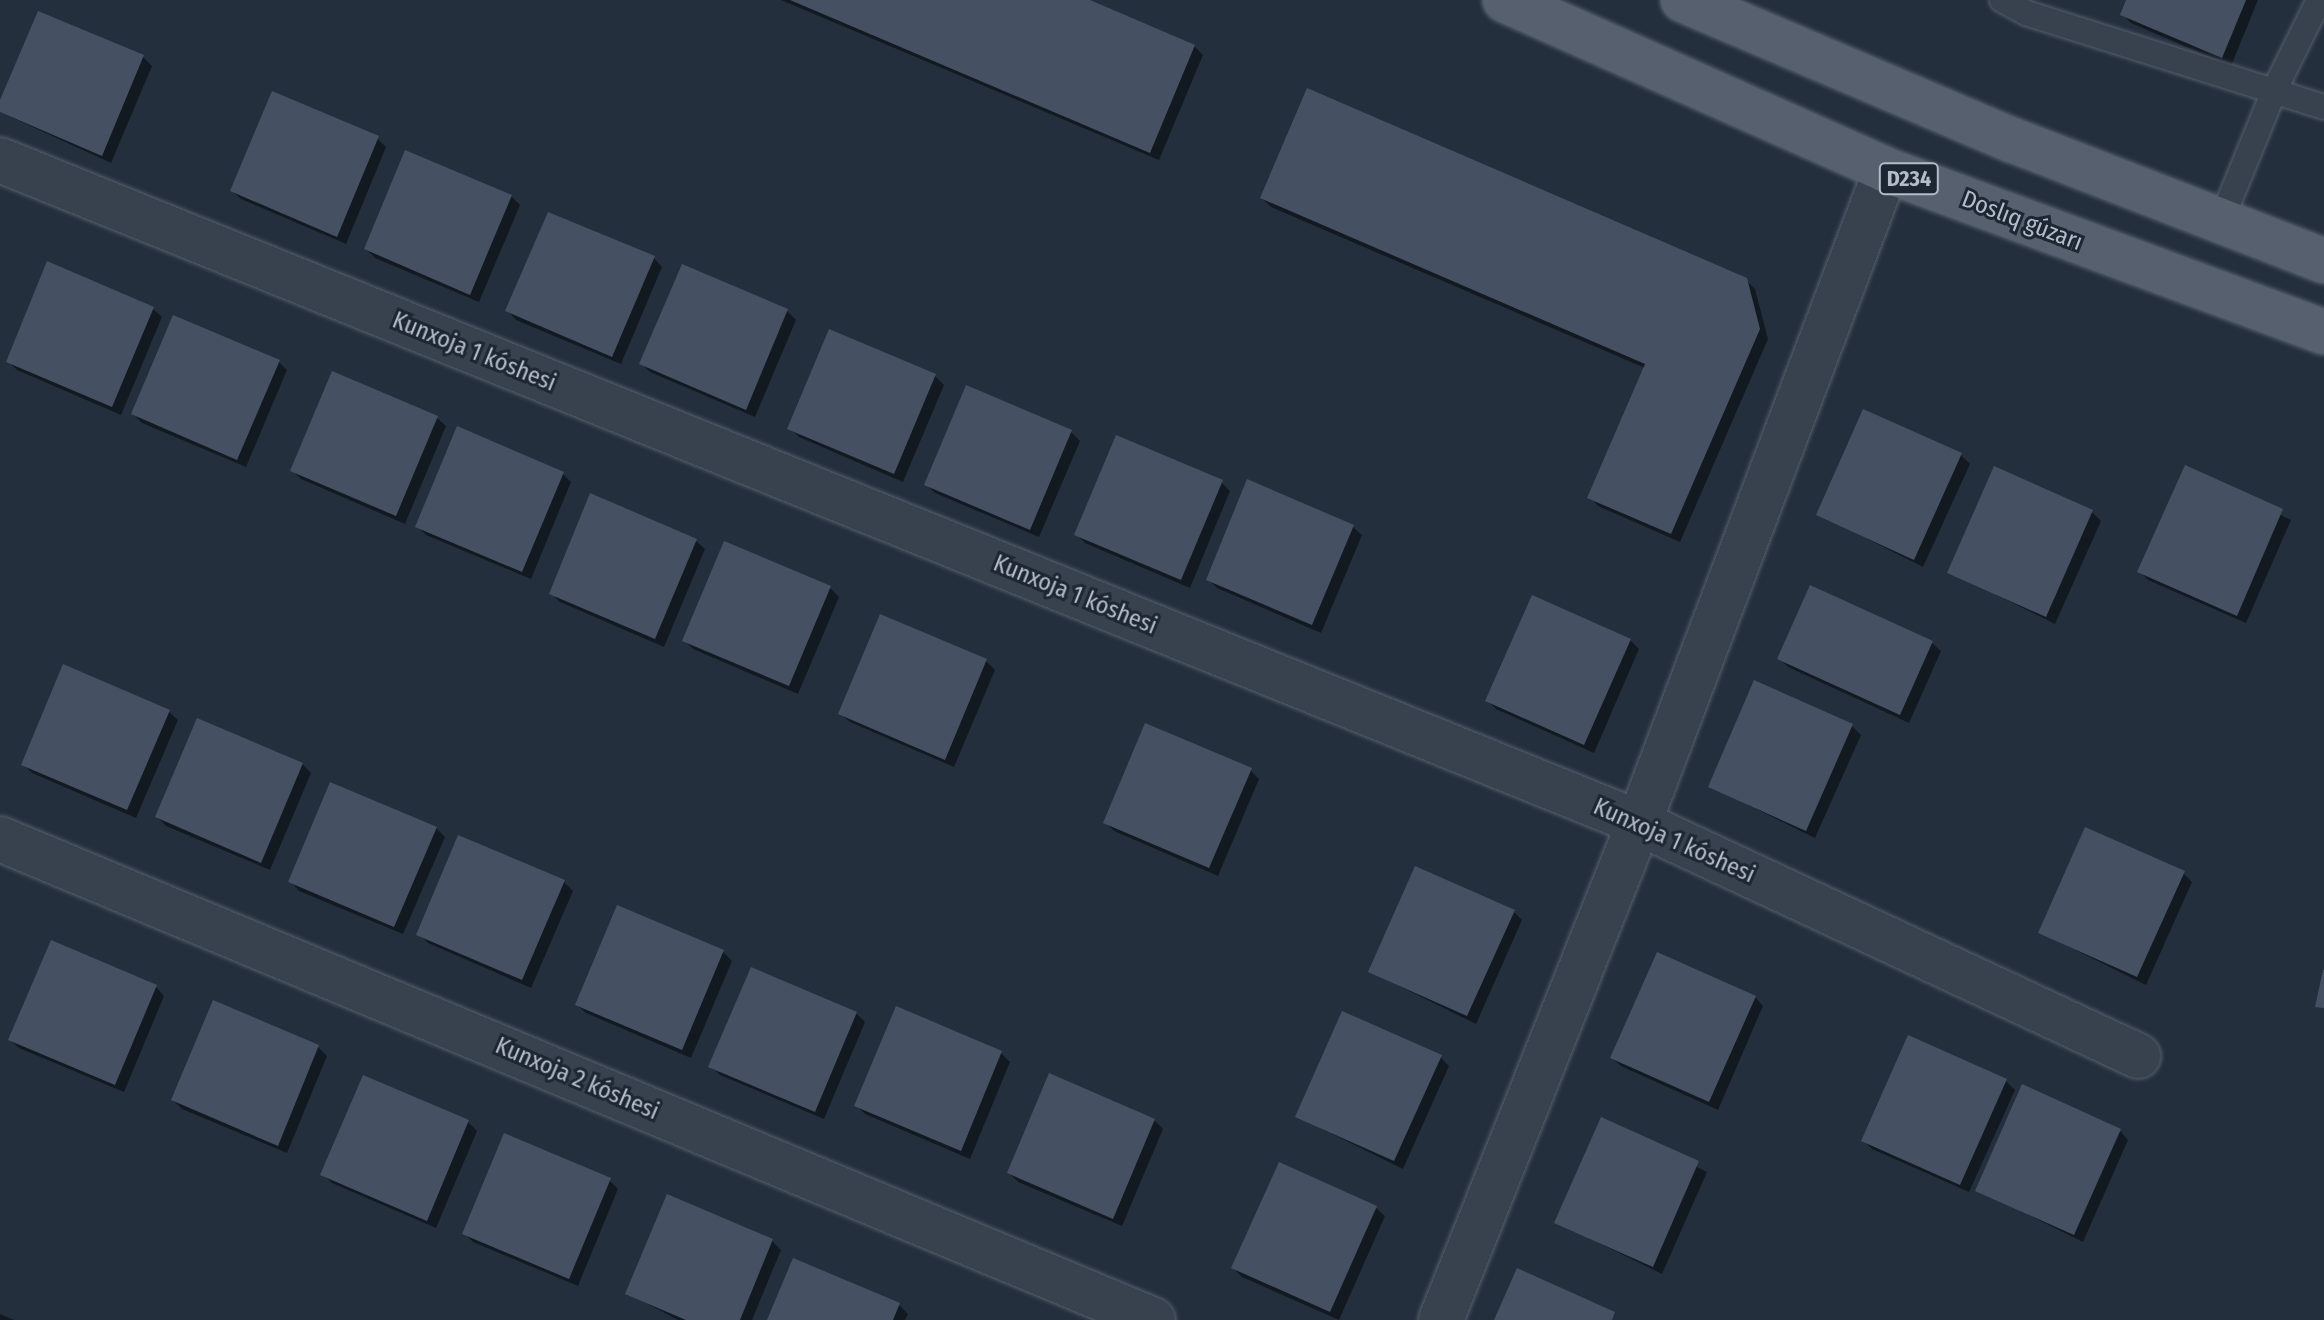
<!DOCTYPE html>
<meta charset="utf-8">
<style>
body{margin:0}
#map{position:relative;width:2324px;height:1320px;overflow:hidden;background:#242f3e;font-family:"Fira Sans Condensed",sans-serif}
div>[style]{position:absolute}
.shadow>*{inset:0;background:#0007}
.building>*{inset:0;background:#455162}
.roads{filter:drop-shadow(0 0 2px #565f6c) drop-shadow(0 0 2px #565f6c)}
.service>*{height:24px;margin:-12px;padding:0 12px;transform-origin:12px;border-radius:12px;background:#38414e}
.minor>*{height:44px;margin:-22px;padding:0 22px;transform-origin:22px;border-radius:22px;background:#38414e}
.primary>*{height:44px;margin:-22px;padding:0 22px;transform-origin:22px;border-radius:22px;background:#56606e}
span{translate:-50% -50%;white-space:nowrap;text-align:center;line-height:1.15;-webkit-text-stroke:6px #1d2633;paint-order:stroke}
.shield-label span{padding:2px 6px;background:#1d2633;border:2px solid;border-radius:6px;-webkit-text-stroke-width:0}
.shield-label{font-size:22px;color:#b4bcc9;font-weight:700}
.street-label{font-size:24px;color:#b4bcc9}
</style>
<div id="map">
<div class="shadow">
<div style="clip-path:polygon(781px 0,1085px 0,1194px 46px,1203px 55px,1159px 160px)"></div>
<div style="clip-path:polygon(2128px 0,2258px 0,2231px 66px,2131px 23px,2122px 14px)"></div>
<div style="clip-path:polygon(143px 57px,152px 66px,111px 163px,0 112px,0 105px)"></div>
<div style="clip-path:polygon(377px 138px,386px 147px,346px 244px,241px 199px,232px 191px)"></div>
<div style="clip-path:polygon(511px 196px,520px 205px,479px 302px,375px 258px,366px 249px)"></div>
<div style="clip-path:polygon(1262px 198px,1746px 280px,1755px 289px,1768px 339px,1680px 542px,1598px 506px,1590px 497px,1645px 368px,1271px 207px)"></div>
<div style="clip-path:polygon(654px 258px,662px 267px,621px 364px,516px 320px,508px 311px)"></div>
<div style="clip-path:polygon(153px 309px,162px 317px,121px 415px,17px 370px,8px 361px)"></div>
<div style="clip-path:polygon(787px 311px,796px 320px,755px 417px,650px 372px,642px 364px)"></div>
<div style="clip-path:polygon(278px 361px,287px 370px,246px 467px,142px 423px,133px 414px)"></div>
<div style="clip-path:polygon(935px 376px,944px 385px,903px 482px,799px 437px,790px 428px)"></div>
<div style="clip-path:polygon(967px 387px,1071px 432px,1080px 441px,1039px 537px,935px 493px,926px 484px)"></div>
<div style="clip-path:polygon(437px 418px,446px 426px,405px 524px,301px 479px,292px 470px)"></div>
<div style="clip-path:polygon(1961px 455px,1970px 464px,1923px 567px,1818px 514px)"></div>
<div style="clip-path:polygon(2186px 468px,2291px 520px,2246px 623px,2148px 580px,2140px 571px)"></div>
<div style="clip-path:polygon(1995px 469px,2092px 512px,2101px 521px,2055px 624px,1950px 572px)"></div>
<div style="clip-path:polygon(562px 473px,571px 482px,531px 579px,426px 535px,417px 526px)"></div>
<div style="clip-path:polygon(1221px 482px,1230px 491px,1190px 588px,1085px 543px,1076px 534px)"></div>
<div style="clip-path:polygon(1353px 527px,1362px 535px,1321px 633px,1217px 588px,1208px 579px)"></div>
<div style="clip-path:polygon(696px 541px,705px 549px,664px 647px,560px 602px,551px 593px)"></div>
<div style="clip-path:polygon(830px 588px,839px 597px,798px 694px,693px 649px,684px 640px)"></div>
<div style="clip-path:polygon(1630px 640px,1639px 649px,1594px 753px,1496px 709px,1488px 701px)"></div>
<div style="clip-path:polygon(1932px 643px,1941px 651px,1909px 723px,1788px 667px,1779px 658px)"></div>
<div style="clip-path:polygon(986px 661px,995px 670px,954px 767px,850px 722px,841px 714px)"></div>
<div style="clip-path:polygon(169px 712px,178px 720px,136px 818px,32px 773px,23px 764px)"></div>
<div style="clip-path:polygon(1852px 726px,1861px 735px,1815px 838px,1710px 786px)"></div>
<div style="clip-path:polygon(302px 764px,311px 773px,270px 870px,166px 826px,157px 817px)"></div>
<div style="clip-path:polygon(1250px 770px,1259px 779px,1218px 876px,1114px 831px,1105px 822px)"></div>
<div style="clip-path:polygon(436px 828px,445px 837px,403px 934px,299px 891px,291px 882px)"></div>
<div style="clip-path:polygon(2183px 873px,2192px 882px,2146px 985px,2041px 933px)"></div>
<div style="clip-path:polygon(564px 882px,573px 891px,531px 988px,428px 943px,419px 934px)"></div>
<div style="clip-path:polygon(1513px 911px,1522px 920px,1476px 1024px,1371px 972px)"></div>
<div style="clip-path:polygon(723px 952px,732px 961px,691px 1058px,586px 1013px,577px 1005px)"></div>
<div style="clip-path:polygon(156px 987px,164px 996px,124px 1092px,19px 1048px,10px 1040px)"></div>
<div style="clip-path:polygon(1755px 997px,1763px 1006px,1718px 1110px,1621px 1066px,1612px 1058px)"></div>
<div style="clip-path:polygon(214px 1003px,318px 1047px,327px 1056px,287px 1153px,182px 1109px,173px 1100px)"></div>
<div style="clip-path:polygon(856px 1013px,865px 1022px,824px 1119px,720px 1075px,711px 1066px)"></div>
<div style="clip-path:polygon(1001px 1053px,1010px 1062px,970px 1159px,865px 1114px,856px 1105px)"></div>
<div style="clip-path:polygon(1440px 1057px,1449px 1066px,1403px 1169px,1298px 1117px)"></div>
<div style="clip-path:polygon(2006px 1081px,2015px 1090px,1969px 1192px,1872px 1149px,1863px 1140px)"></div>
<div style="clip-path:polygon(1154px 1120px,1163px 1129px,1122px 1226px,1018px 1182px,1009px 1173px)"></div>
<div style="clip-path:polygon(1602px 1120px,1707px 1172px,1662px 1274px,1556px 1222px)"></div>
<div style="clip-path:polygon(468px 1122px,477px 1131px,436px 1228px,332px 1183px,323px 1175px)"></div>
<div style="clip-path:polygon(2120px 1131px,2128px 1140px,2083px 1242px,1978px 1190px)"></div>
<div style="clip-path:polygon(609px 1180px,618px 1189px,578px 1286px,473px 1242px,464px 1233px)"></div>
<div style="clip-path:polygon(1376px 1208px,1385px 1216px,1339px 1320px,1242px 1277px,1233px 1268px)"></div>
<div style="clip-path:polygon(772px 1241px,781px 1250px,752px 1320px,678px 1320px,627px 1293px)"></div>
<div style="clip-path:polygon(899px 1305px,908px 1314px,905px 1320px,769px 1320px)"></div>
<div style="clip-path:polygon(0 1314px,14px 1320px,0 1320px)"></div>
</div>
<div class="building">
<div style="clip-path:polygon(790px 0,1090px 0,1195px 45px,1150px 153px)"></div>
<div style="clip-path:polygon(2126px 0,2246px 0,2222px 58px,2120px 15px)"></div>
<div style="clip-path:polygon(38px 11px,144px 55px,102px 156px,0 112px,0 100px)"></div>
<div style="clip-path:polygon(1307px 88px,1747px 278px,1760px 329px,1671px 534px,1587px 498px,1645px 364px,1260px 198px)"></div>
<div style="clip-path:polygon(272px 91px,379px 136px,337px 237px,230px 191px)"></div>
<div style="clip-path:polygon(405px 150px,512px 195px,470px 295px,364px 249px)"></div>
<div style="clip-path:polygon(548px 212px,655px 256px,612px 357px,505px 311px)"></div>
<div style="clip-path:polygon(47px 261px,154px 307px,112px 407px,6px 362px)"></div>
<div style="clip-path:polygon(682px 264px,788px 309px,746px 410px,639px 364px)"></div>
<div style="clip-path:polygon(173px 315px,280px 360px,237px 460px,131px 414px)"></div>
<div style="clip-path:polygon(829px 329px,936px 374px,894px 474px,787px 429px)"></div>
<div style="clip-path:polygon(332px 371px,438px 416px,396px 516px,290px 471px)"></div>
<div style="clip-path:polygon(966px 385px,1072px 430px,1030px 530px,924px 485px)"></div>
<div style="clip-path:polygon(1863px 409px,1962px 453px,1914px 560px,1816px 515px)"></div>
<div style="clip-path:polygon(457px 426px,564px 472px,522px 572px,415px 527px)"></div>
<div style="clip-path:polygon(1116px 435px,1223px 480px,1181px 580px,1074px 535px)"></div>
<div style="clip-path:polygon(2185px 465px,2283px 509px,2237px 616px,2137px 572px)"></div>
<div style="clip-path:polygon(1994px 466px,2093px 510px,2046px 617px,1947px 573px)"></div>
<div style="clip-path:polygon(1247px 479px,1354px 525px,1312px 625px,1206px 580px)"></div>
<div style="clip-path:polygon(590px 493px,697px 539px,655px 639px,549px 594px)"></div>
<div style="clip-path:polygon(724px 541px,831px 586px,789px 686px,682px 641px)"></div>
<div style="clip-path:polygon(1810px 585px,1933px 641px,1900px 715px,1777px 659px)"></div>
<div style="clip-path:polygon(1532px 595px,1631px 639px,1584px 745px,1485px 701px)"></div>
<div style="clip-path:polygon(880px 614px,987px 659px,945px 760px,838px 714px)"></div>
<div style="clip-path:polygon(63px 664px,170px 710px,127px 810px,21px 765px)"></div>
<div style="clip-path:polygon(1754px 680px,1853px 724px,1806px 831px,1708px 787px)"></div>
<div style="clip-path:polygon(197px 718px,303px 763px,261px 863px,155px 817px)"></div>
<div style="clip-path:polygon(1145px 723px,1252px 768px,1209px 868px,1103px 823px)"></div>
<div style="clip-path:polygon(330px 782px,437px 827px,394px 927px,288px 882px)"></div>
<div style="clip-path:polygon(2085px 827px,2185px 871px,2137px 977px,2038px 933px)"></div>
<div style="clip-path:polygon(458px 835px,565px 880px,522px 980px,416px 935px)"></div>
<div style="clip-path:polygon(1415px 866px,1515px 910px,1467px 1016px,1368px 972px)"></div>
<div style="clip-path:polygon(617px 905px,724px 950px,682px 1050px,575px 1005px)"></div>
<div style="clip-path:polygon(51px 940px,157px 985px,115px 1085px,8px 1040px)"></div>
<div style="clip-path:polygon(1657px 952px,1756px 996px,1709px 1102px,1610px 1058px)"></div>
<div style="clip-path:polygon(751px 967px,857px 1012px,815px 1112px,708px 1067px)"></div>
<div style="clip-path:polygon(2323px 970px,2324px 970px,2324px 1008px,2315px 1007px)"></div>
<div style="clip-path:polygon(213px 1000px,319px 1045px,278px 1146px,171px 1100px)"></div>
<div style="clip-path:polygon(896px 1006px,1002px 1051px,961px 1151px,854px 1106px)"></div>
<div style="clip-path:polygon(1342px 1011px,1442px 1055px,1394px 1161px,1295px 1117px)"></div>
<div style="clip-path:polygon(1908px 1035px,2007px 1079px,1960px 1185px,1861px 1141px)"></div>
<div style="clip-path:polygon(1049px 1073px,1155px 1119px,1113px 1219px,1007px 1173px)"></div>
<div style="clip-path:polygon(363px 1075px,469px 1120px,427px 1221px,320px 1175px)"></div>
<div style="clip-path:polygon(2022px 1084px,2121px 1129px,2074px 1235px,1975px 1191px)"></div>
<div style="clip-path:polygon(1601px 1117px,1699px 1161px,1653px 1267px,1554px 1223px)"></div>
<div style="clip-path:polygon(504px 1133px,611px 1178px,569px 1279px,462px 1234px)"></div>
<div style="clip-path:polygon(1279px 1162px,1377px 1206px,1330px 1312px,1231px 1268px)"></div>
<div style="clip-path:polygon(667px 1194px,773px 1239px,740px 1320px,686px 1320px,625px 1294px)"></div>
<div style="clip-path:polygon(793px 1258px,900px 1303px,893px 1320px,767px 1320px)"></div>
<div style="clip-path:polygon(1517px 1268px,1615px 1312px,1612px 1320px,1494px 1320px)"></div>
</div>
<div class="roads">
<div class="service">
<div style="left:2002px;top:0;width:27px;rotate:28deg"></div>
<div style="left:2026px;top:13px;width:312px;rotate:17.5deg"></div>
<div style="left:2221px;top:221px;width:140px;rotate:-67.8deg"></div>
<div style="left:2274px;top:91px;width:102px;rotate:-63.7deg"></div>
</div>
<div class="minor">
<div style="left:0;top:160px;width:1768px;rotate:22.02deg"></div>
<div style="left:1639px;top:823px;width:551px;rotate:25.03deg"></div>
<div style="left:0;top:839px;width:1249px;rotate:22.64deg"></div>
<div style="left:1441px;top:1320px;width:535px;rotate:-68.28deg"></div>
<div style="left:1639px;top:823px;width:698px;rotate:-69.28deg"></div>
</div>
<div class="primary">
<div style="left:1505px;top:0;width:417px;rotate:24deg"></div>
<div style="left:1886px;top:170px;width:467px;rotate:20.3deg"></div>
<div style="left:1683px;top:0;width:358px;rotate:23.1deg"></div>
<div style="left:2012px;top:140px;width:335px;rotate:21.2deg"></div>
</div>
</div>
<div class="shield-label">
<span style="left:1909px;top:179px">D234</span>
</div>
<div class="street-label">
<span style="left:2022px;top:221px;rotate:21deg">Doslıq gúzarı</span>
<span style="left:474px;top:352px;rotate:22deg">Kunxoja 1 kóshesi</span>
<span style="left:1075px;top:595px;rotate:22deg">Kunxoja 1 kóshesi</span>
<span style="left:1674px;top:841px;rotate:24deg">Kunxoja 1 kóshesi</span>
<span style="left:577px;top:1079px;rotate:23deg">Kunxoja 2 kóshesi</span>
</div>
</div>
